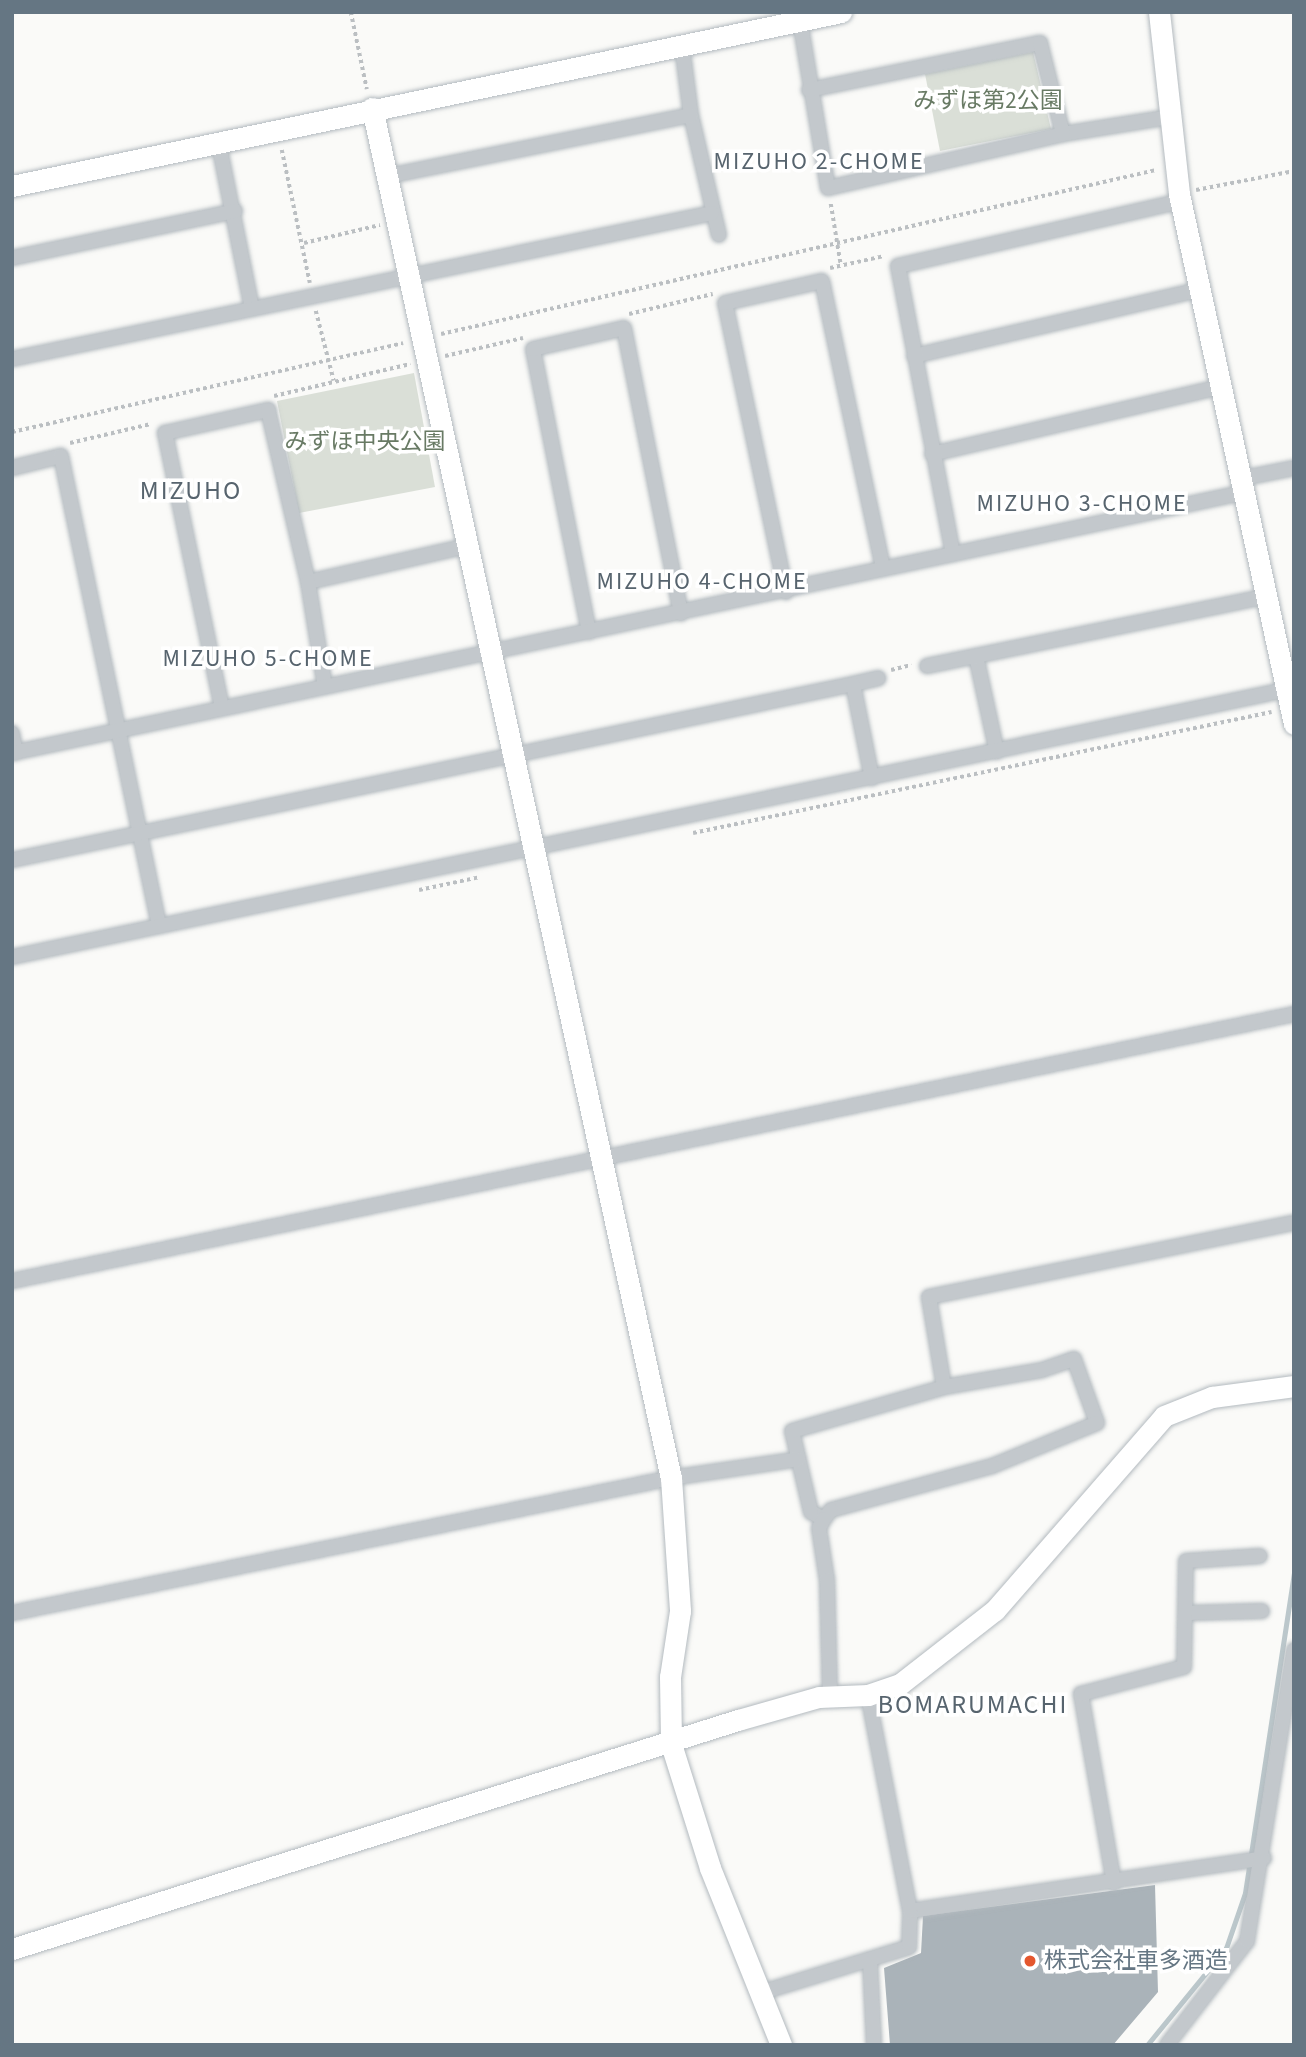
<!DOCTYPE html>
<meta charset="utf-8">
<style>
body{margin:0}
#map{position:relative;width:1306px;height:2057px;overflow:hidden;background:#fafaf8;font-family:"Source Sans 3","Noto Sans JP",sans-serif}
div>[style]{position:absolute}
.green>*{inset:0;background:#dadfd7}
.stream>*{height:5px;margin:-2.5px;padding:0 2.5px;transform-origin:2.5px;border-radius:2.5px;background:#bbc7cb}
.building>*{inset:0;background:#aab3b9}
.path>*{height:3.5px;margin-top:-1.75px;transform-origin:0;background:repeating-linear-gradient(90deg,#bbbfc2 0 3.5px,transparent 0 7px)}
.roads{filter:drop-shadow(0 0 2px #b3babf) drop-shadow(0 0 2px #b3babf)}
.street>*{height:14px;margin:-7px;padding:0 7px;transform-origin:7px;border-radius:7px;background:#c3c8cc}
.secondary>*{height:21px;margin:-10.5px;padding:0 10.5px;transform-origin:10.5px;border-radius:10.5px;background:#fff}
.dots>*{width:19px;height:19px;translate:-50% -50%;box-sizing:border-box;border:4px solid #fff;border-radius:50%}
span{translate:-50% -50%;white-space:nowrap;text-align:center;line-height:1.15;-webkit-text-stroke:7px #fff;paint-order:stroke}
.park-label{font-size:23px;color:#687a64}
.poi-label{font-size:23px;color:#657683}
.left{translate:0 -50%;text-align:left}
.neighbourhood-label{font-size:24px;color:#57646e;letter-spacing:2px}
.quarter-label{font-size:26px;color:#57646e;letter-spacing:2px}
.frame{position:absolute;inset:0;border:14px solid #657683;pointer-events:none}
</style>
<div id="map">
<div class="green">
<div style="clip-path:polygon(1033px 52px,1051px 129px,940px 151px,925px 74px)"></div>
<div style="clip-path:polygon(414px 373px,435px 487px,299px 513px,277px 401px)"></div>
</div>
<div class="stream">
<div style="left:1147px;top:2045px;width:125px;rotate:-50.8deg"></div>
<div style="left:1226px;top:1948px;width:58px;rotate:-70.9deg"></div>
<div style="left:1245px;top:1893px;width:326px;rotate:-81.3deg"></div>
</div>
<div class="building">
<div style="clip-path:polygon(1155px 1885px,1158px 1992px,1113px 2045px,890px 2045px,884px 1968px,921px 1953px,923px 1916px)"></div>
</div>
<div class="path">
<div style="left:351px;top:12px;width:79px;rotate:78.3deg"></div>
<div style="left:282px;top:150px;width:136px;rotate:78.1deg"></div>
<div style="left:1196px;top:190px;width:100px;rotate:-11deg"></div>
<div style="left:831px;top:204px;width:62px;rotate:80.7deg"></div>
<div style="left:304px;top:243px;width:78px;rotate:-13.3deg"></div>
<div style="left:830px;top:268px;width:55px;rotate:-12.5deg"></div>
<div style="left:316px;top:311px;width:72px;rotate:75.6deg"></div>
<div style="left:629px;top:314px;width:86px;rotate:-13.4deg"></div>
<div style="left:441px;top:334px;width:734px;rotate:-12.92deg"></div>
<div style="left:445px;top:356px;width:80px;rotate:-13deg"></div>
<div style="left:274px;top:396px;width:140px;rotate:-13.2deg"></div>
<div style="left:12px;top:432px;width:401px;rotate:-12.8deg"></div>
<div style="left:70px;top:443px;width:83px;rotate:-13.2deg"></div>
<div style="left:891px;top:670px;width:21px;rotate:-14deg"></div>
<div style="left:693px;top:833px;width:591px;rotate:-11.82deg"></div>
<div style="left:419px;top:890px;width:62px;rotate:-12deg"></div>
</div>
<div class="roads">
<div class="street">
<div style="left:800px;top:21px;width:169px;rotate:80.5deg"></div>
<div style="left:828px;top:188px;width:241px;rotate:-12.9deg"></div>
<div style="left:1063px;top:134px;width:107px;rotate:-9.1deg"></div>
<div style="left:682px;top:46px;width:70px;rotate:82.6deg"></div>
<div style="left:691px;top:115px;width:123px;rotate:76.9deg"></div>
<div style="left:809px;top:90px;width:236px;rotate:-11.5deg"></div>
<div style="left:1040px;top:43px;width:94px;rotate:75.8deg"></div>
<div style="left:218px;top:140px;width:171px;rotate:78.6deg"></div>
<div style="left:388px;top:176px;width:309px;rotate:-11.4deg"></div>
<div style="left:12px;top:258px;width:228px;rotate:-11.9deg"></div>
<div style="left:914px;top:356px;width:292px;rotate:-13.1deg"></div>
<div style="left:12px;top:359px;width:715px;rotate:-11.78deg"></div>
<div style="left:932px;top:454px;width:296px;rotate:-13.1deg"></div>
<div style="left:12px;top:468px;width:50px;rotate:-13.8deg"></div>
<div style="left:61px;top:456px;width:480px;rotate:78.2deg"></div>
<div style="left:1239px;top:479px;width:56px;rotate:-11.3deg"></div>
<div style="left:953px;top:554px;width:293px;rotate:-100.8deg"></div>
<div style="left:898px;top:266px;width:290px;rotate:-12.9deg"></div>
<div style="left:308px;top:582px;width:162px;rotate:-12.8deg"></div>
<div style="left:786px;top:592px;width:295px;rotate:-101.9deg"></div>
<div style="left:725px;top:303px;width:99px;rotate:-12.8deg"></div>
<div style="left:822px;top:281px;width:294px;rotate:78deg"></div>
<div style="left:589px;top:632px;width:288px;rotate:-101.2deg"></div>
<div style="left:533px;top:349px;width:93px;rotate:-13deg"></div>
<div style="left:624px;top:328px;width:291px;rotate:78.7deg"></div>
<div style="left:976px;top:656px;width:98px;rotate:77.7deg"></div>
<div style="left:927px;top:666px;width:343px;rotate:-11.6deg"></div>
<div style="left:853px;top:684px;width:26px;rotate:-13deg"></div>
<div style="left:222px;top:708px;width:281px;rotate:-101.7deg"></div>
<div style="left:165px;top:433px;width:106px;rotate:-12.6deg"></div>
<div style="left:268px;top:410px;width:177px;rotate:76.9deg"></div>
<div style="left:308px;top:582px;width:106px;rotate:80.8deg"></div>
<div style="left:12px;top:733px;width:20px;rotate:79deg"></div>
<div style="left:12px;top:753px;width:1257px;rotate:-11.94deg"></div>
<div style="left:12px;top:860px;width:859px;rotate:-11.82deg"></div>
<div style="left:853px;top:684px;width:96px;rotate:78.6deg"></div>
<div style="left:12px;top:957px;width:1301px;rotate:-11.85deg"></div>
<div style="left:12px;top:1281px;width:1310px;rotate:-11.76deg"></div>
<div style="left:944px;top:1387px;width:91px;rotate:-99.5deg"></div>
<div style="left:929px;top:1297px;width:372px;rotate:-11.5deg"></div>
<div style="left:824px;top:1519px;width:15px;rotate:-152deg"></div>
<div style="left:811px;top:1512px;width:83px;rotate:-103.2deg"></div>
<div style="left:792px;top:1431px;width:158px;rotate:-16.1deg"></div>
<div style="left:944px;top:1387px;width:99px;rotate:-9.8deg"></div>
<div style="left:1042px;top:1370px;width:34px;rotate:-19deg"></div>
<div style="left:1074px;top:1359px;width:68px;rotate:70.2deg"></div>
<div style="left:1097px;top:1423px;width:113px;rotate:157.7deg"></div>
<div style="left:992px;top:1466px;width:167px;rotate:164.7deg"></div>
<div style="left:831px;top:1510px;width:11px;rotate:128deg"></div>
<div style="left:824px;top:1519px;width:10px;rotate:119deg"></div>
<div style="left:819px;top:1528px;width:53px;rotate:81.3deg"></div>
<div style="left:827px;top:1580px;width:117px;rotate:88.5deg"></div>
<div style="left:12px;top:1613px;width:673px;rotate:-11.58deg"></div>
<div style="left:671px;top:1478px;width:129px;rotate:-8.4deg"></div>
<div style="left:1187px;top:1613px;width:75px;rotate:-1.5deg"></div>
<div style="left:1114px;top:1883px;width:192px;rotate:-99.9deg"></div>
<div style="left:1081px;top:1694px;width:106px;rotate:-14.7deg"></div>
<div style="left:1184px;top:1667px;width:106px;rotate:-88.9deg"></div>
<div style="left:1186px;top:1561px;width:74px;rotate:-3.9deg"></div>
<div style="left:910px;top:1911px;width:358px;rotate:-8.5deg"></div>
<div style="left:870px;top:1961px;width:84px;rotate:87.3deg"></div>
<div style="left:763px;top:1992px;width:153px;rotate:-17.1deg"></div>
<div style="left:909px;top:1947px;width:36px;rotate:-88deg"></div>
<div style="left:910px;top:1911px;width:220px;rotate:-101deg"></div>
<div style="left:1167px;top:2045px;width:131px;rotate:-52.4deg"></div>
<div style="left:1247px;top:1941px;width:295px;rotate:-80.8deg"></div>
</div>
<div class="secondary">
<div style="left:1159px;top:12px;width:183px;rotate:83.7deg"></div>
<div style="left:1179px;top:194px;width:542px;rotate:77.76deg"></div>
<div style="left:372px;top:108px;width:1402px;rotate:77.69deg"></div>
<div style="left:671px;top:1478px;width:133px;rotate:86.1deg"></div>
<div style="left:680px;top:1611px;width:67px;rotate:98.6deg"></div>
<div style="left:670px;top:1677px;width:67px;rotate:89.1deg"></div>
<div style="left:671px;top:1744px;width:130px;rotate:72.5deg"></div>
<div style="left:710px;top:1868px;width:191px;rotate:68.1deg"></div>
<div style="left:12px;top:186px;width:847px;rotate:-11.85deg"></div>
<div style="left:12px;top:1949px;width:761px;rotate:-17.51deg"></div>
<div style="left:738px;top:1720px;width:84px;rotate:-15.9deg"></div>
<div style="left:819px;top:1697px;width:49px;rotate:-2.3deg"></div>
<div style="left:868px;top:1695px;width:34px;rotate:-19deg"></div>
<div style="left:900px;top:1684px;width:120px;rotate:-37.9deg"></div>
<div style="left:995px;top:1610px;width:257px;rotate:-48.9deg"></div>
<div style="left:1164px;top:1416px;width:52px;rotate:-21.6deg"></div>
<div style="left:1212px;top:1397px;width:83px;rotate:-7.6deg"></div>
</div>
</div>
<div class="dots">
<div style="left:1030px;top:1961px;background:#e4572e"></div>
</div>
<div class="park-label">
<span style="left:988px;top:101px">みずほ第2公園</span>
<span style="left:365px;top:442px">みずほ中央公園</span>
</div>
<div class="poi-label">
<span class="left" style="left:1044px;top:1961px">株式会社車多酒造</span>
</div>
<div class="neighbourhood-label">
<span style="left:819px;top:162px">MIZUHO 2-CHOME</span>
<span style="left:1082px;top:504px">MIZUHO 3-CHOME</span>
<span style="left:702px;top:582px">MIZUHO 4-CHOME</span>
<span style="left:268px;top:659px">MIZUHO 5-CHOME</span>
</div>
<div class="quarter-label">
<span style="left:191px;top:491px">MIZUHO</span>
<span style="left:973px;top:1705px">BOMARUMACHI</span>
</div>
<div class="frame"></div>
</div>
